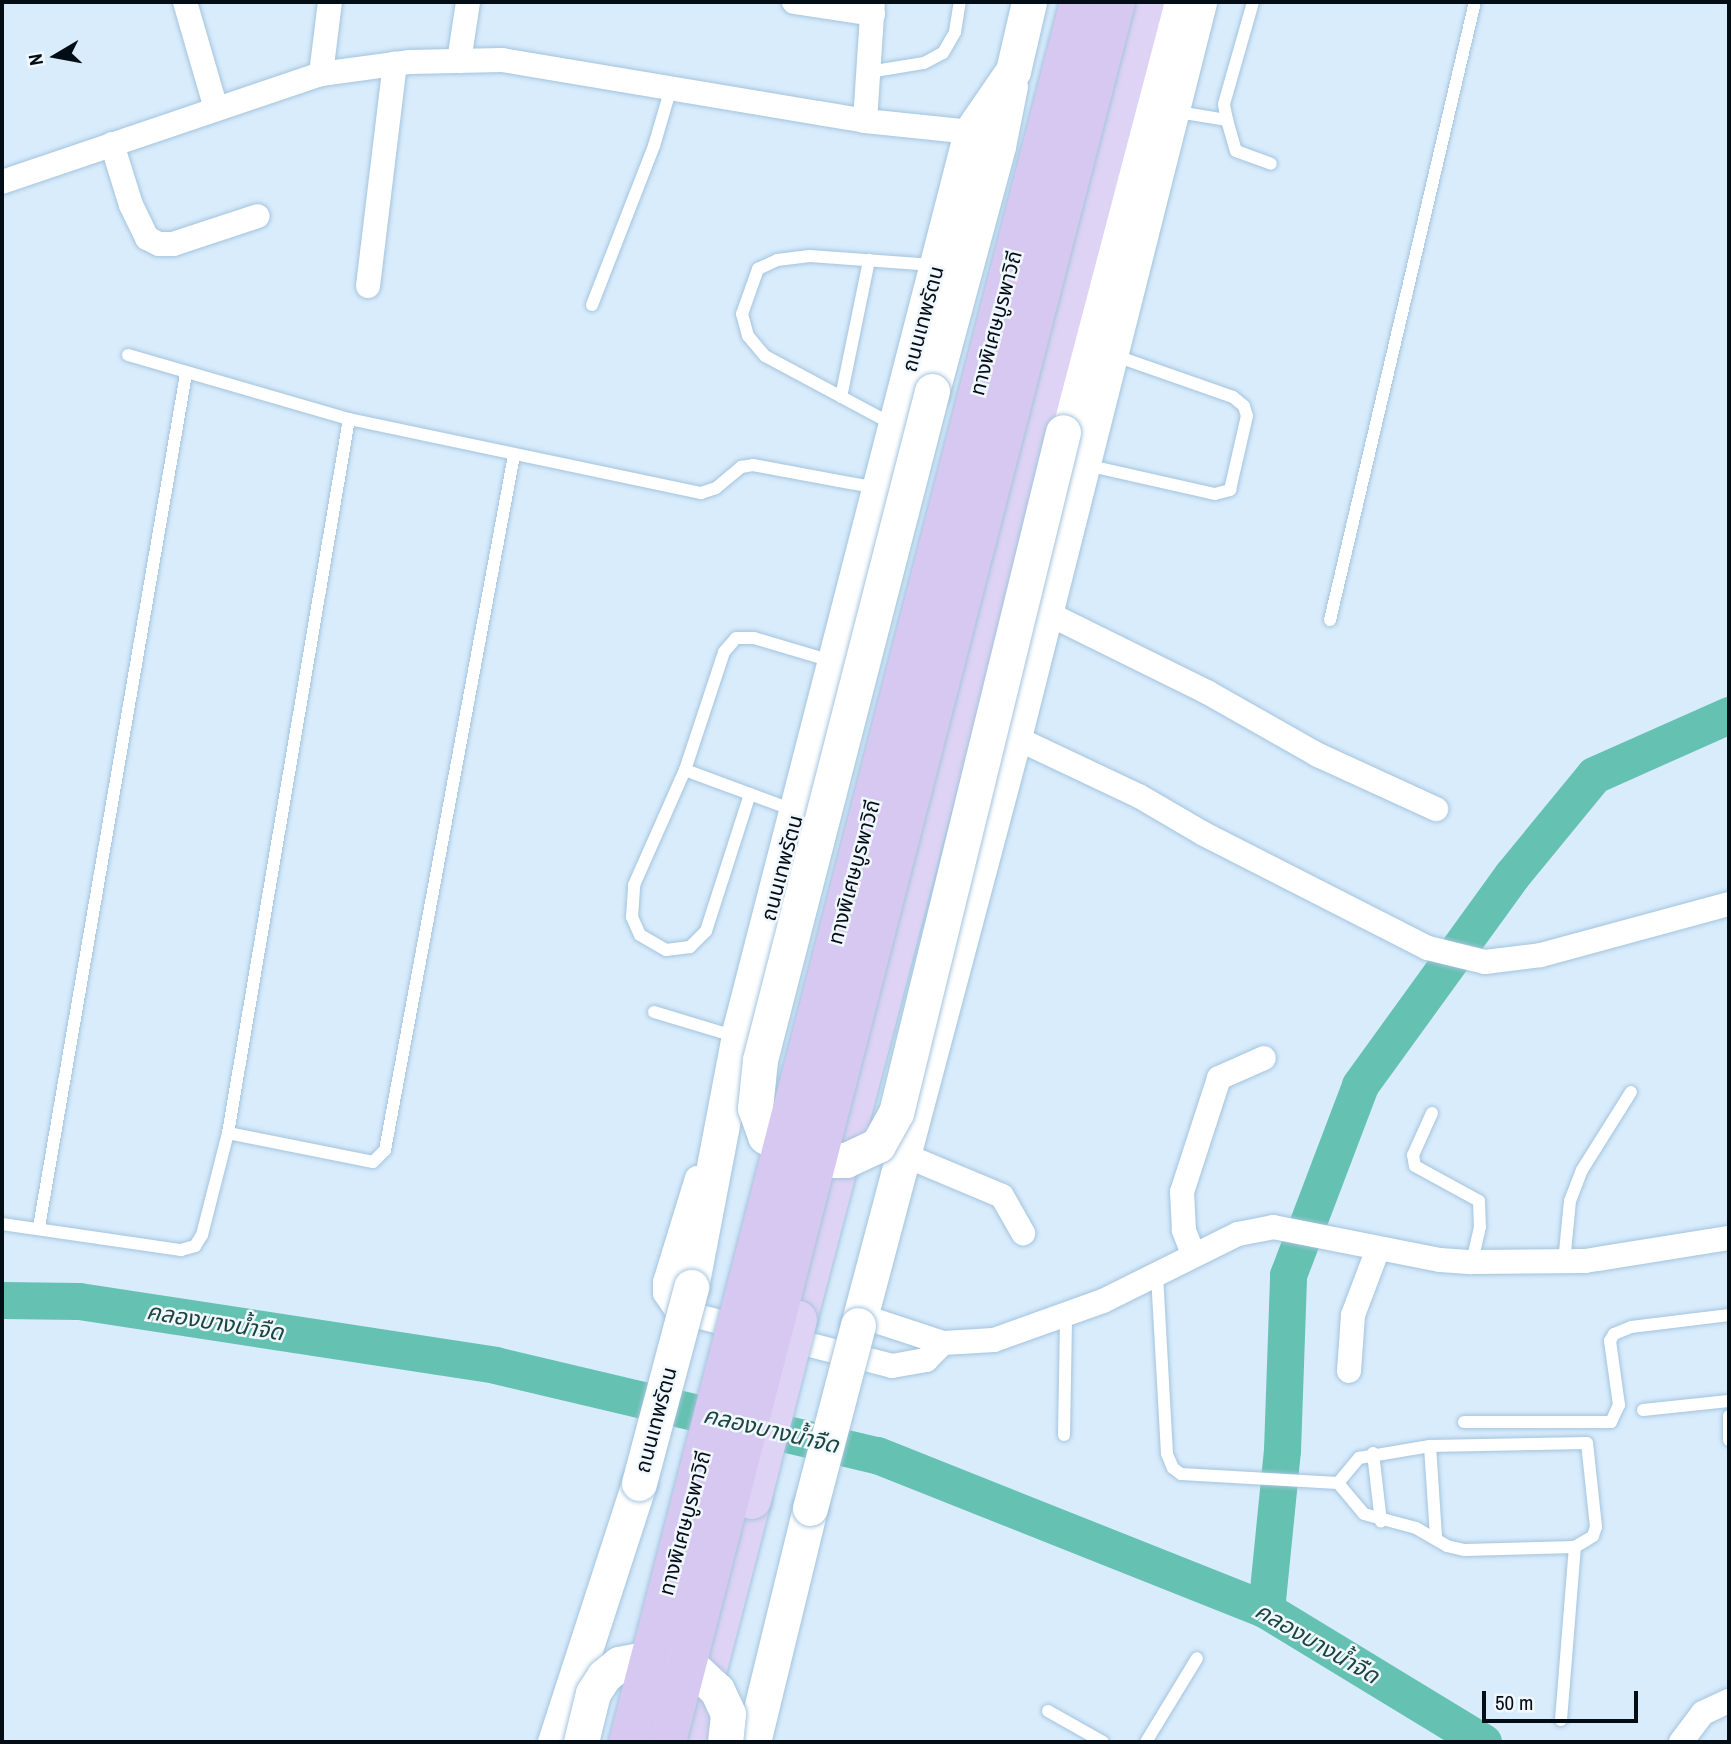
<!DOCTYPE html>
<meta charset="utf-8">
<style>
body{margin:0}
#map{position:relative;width:1731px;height:1744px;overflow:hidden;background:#d8ecfc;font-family:"Archivo Narrow","Noto Sans Thai",sans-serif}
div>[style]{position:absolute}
.river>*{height:37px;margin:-18.5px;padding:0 18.5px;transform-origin:18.5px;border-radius:18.5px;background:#65c1b1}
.roads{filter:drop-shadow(0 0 2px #a4c4dd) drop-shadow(0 0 2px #a4c4dd)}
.service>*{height:12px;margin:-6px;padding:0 6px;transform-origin:6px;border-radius:6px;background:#fff}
.minor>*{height:24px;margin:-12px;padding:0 12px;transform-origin:12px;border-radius:12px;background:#fff}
.secondary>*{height:35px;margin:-17.5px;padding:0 17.5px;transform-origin:17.5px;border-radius:17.5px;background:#fff}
.trunk>*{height:38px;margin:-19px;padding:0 19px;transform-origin:19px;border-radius:19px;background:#ded3f4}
.bridges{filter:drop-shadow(0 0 2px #a4c4dd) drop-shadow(0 0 2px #a4c4dd)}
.secondary-bridge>*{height:35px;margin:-17.5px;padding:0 17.5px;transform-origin:17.5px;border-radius:17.5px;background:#fff}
.trunk-bridge>*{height:38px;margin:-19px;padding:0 19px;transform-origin:19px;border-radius:19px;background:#ded3f4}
.motorway-bridge>*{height:38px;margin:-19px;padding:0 19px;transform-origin:19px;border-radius:19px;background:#d6c8f1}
span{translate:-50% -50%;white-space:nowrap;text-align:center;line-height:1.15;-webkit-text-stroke:5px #f1f8fd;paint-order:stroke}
.street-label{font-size:21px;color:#030d15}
.water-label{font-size:23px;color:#1b453e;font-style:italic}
.frame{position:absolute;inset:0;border:4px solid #030d15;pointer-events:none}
.north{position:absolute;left:21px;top:21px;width:70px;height:70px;-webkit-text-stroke:5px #f1f8fd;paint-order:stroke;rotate:260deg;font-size:19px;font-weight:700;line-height:28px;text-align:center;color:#030d15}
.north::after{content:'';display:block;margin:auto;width:24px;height:32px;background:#030d15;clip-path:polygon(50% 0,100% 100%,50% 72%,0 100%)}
.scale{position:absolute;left:1482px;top:1691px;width:156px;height:32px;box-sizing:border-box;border:4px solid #030d15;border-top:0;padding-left:9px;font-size:21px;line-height:24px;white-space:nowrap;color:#030d15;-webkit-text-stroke:5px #f1f8fd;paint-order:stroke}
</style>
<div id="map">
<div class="river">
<div style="left:2px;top:1300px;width:77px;rotate:0.7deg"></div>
<div style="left:79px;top:1301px;width:421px;rotate:8.7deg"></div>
<div style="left:495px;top:1365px;width:392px;rotate:13.3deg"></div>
<div style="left:877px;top:1455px;width:419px;rotate:21.7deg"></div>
<div style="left:1266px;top:1610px;width:254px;rotate:31.3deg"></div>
<div style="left:1266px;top:1610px;width:161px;rotate:-84.3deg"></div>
<div style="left:1282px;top:1450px;width:175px;rotate:-88deg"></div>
<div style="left:1288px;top:1275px;width:203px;rotate:-69.2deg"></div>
<div style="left:1360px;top:1085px;width:259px;rotate:-54.1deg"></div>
<div style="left:1512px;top:875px;width:129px;rotate:-50.6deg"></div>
<div style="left:1594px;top:775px;width:148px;rotate:-24deg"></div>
</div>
<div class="roads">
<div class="service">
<div style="left:869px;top:72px;width:56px;rotate:-9.3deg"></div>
<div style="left:924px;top:63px;width:21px;rotate:-28deg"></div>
<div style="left:943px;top:53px;width:24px;rotate:-60deg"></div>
<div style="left:955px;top:32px;width:30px;rotate:-81deg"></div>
<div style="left:1172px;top:111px;width:56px;rotate:9.3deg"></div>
<div style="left:1227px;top:120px;width:16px;rotate:-101deg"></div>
<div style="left:1224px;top:104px;width:106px;rotate:-74.1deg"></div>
<div style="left:1227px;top:120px;width:32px;rotate:74deg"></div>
<div style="left:1236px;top:151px;width:37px;rotate:20deg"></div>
<div style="left:592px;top:305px;width:171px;rotate:-68.7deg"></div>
<div style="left:654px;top:146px;width:60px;rotate:-73.7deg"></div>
<div style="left:128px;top:355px;width:230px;rotate:16.2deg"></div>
<div style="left:349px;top:419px;width:360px;rotate:11.9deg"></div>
<div style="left:701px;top:493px;width:16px;rotate:-18deg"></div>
<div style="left:716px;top:488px;width:33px;rotate:-40deg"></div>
<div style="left:741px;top:467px;width:12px;rotate:-9deg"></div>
<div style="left:753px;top:465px;width:126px;rotate:10.5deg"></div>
<div style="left:841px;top:397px;width:140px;rotate:-78.4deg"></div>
<div style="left:892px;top:424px;width:144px;rotate:-151.8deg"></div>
<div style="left:765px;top:356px;width:26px;rotate:-130deg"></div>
<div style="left:748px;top:336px;width:23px;rotate:-105deg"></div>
<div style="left:742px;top:314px;width:48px;rotate:-70.4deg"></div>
<div style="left:758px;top:269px;width:21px;rotate:-25deg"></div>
<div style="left:777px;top:260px;width:33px;rotate:-7deg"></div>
<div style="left:810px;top:256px;width:123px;rotate:4.2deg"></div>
<div style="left:1086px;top:465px;width:132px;rotate:12.7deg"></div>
<div style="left:1215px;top:494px;width:16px;rotate:-15deg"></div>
<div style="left:1230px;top:490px;width:76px;rotate:-77.1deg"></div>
<div style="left:1247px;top:416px;width:10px;rotate:-107deg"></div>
<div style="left:1244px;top:406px;width:14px;rotate:-141deg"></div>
<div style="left:1233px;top:397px;width:127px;rotate:-160.7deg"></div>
<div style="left:1330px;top:620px;width:635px;rotate:-76.8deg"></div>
<div style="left:685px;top:770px;width:115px;rotate:20.3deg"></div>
<div style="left:750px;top:794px;width:144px;rotate:107.8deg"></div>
<div style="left:706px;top:931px;width:23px;rotate:135deg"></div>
<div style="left:690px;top:947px;width:24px;rotate:173deg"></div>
<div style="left:666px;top:950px;width:30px;rotate:-150deg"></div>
<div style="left:640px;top:935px;width:20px;rotate:-114deg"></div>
<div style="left:632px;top:917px;width:32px;rotate:-86deg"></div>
<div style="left:634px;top:885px;width:126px;rotate:-66.1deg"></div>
<div style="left:685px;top:770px;width:124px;rotate:-71.7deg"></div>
<div style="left:724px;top:652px;width:18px;rotate:-49deg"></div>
<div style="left:736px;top:638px;width:18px"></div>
<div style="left:754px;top:638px;width:80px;rotate:16.6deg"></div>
<div style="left:654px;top:1012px;width:87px;rotate:16.8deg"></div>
<div style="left:1432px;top:1113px;width:46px;rotate:114.3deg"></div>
<div style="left:1413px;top:1155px;width:11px;rotate:80deg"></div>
<div style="left:1415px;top:1166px;width:73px;rotate:28.7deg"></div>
<div style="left:1479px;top:1201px;width:26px;rotate:88deg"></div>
<div style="left:1480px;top:1227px;width:36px;rotate:103deg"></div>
<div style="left:228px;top:1133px;width:148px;rotate:11.3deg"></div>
<div style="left:373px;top:1162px;width:17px;rotate:-45deg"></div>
<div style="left:385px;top:1150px;width:707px;rotate:-79.48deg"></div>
<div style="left:2px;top:1224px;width:181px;rotate:8.3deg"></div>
<div style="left:181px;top:1250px;width:15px;rotate:-16deg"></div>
<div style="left:195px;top:1246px;width:13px;rotate:-58deg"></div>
<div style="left:202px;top:1235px;width:105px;rotate:-75.7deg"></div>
<div style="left:228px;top:1133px;width:724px;rotate:-80.38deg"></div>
<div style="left:39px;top:1227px;width:866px;rotate:-80.22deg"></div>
<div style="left:1564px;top:1262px;width:61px;rotate:-84.4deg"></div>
<div style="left:1570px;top:1201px;width:33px;rotate:-69deg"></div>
<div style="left:1582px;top:1170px;width:92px;rotate:-57.9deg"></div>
<div style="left:1157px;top:1275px;width:179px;rotate:86.8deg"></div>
<div style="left:1167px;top:1454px;width:15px;rotate:67deg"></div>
<div style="left:1173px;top:1468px;width:10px;rotate:37deg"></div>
<div style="left:1181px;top:1474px;width:157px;rotate:3.3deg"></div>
<div style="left:1338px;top:1483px;width:40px;rotate:50deg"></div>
<div style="left:1364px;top:1514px;width:54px;rotate:15.1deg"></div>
<div style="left:1416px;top:1528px;width:36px;rotate:30deg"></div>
<div style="left:1447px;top:1546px;width:18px;rotate:13deg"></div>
<div style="left:1465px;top:1550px;width:110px;rotate:-1.6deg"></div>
<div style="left:1575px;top:1547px;width:21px;rotate:-31deg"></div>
<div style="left:1593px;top:1536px;width:9px;rotate:-72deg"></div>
<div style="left:1596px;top:1527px;width:84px;rotate:-96.1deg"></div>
<div style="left:1587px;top:1443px;width:157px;rotate:178.9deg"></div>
<div style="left:1643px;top:1410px;width:86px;rotate:-6deg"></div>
<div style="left:1729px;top:1416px;width:24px;rotate:90deg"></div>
<div style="left:1464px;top:1422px;width:147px"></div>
<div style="left:1611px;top:1422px;width:19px;rotate:-65deg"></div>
<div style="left:1619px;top:1405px;width:65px;rotate:-98deg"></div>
<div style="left:1610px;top:1341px;width:8px;rotate:-60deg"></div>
<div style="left:1614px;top:1334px;width:18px;rotate:-22deg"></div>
<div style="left:1631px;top:1327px;width:99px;rotate:-7deg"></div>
<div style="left:1064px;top:1435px;width:119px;rotate:-89deg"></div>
<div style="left:1373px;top:1453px;width:69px;rotate:83.4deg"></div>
<div style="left:1338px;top:1483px;width:33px;rotate:-50deg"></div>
<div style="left:1359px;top:1458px;width:72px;rotate:-9.6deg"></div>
<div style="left:1430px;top:1446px;width:90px;rotate:86.2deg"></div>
<div style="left:1048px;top:1711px;width:63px;rotate:29.4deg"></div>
<div style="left:1561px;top:1720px;width:174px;rotate:-85.4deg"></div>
<div style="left:1146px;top:1742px;width:98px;rotate:-58.7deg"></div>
</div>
<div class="minor">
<div style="left:185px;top:2px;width:111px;rotate:73.8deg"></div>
<div style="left:794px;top:2px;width:80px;rotate:8.6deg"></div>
<div style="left:459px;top:61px;width:60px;rotate:-81.3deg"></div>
<div style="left:321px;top:74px;width:73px;rotate:-82.9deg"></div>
<div style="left:865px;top:121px;width:119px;rotate:-86.2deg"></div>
<div style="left:112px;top:144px;width:64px;rotate:72.7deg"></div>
<div style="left:131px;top:205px;width:37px;rotate:64deg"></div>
<div style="left:147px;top:238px;width:13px;rotate:27deg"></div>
<div style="left:159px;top:244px;width:14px"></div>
<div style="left:173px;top:244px;width:89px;rotate:-18.2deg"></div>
<div style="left:2px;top:182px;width:337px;rotate:-18.7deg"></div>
<div style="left:321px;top:74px;width:90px;rotate:-7.7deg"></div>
<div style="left:410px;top:62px;width:92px;rotate:-1.2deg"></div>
<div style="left:502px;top:60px;width:368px;rotate:9.5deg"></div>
<div style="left:865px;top:121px;width:107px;rotate:5.9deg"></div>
<div style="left:368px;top:286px;width:224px;rotate:-83.1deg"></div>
<div style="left:1045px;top:612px;width:181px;rotate:26.3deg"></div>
<div style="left:1207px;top:692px;width:128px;rotate:29.6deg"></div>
<div style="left:1318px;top:755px;width:130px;rotate:24.6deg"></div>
<div style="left:1014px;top:737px;width:138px;rotate:25.3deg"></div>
<div style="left:1139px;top:796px;width:75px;rotate:30.3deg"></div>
<div style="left:1204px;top:834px;width:251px;rotate:27deg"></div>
<div style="left:1428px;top:948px;width:59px;rotate:13.8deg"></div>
<div style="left:1485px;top:962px;width:56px;rotate:-7.1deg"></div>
<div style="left:1541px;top:955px;width:195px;rotate:-15.2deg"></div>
<div style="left:904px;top:1155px;width:106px;rotate:22.7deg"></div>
<div style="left:1002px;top:1196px;width:43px;rotate:60.4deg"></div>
<div style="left:697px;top:1178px;width:109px;rotate:107.1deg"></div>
<div style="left:665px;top:1282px;width:11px;rotate:90deg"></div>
<div style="left:665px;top:1293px;width:22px;rotate:56deg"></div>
<div style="left:677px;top:1311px;width:222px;rotate:14.3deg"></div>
<div style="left:892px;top:1366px;width:35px;rotate:-10deg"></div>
<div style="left:926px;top:1360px;width:24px;rotate:-45deg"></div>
<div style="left:1193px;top:1254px;width:26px;rotate:-111deg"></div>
<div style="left:1184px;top:1230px;width:38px;rotate:-93deg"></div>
<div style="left:1182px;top:1192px;width:120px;rotate:-72deg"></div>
<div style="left:1219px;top:1078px;width:49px;rotate:-24deg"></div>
<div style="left:861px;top:1316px;width:86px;rotate:18.2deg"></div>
<div style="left:943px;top:1343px;width:51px;rotate:-3.4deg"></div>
<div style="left:994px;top:1340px;width:116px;rotate:-19.7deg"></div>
<div style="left:1103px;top:1301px;width:151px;rotate:-26.4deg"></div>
<div style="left:1238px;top:1234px;width:36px;rotate:-11deg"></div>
<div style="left:1273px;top:1227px;width:170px;rotate:11.2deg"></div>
<div style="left:1440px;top:1260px;width:32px;rotate:4deg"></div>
<div style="left:1472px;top:1262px;width:113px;rotate:-0.5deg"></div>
<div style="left:1585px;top:1261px;width:146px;rotate:-9.1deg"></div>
<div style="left:1349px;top:1371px;width:56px;rotate:-85.9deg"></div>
<div style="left:1353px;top:1315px;width:71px;rotate:-69.3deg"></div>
<div style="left:1681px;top:1742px;width:36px;rotate:-53deg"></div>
<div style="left:1703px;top:1713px;width:29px;rotate:-25deg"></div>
</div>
<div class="secondary">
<div style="left:932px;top:391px;width:254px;rotate:-74.9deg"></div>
<div style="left:998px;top:146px;width:61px;rotate:-78.7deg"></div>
<div style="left:1063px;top:432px;width:444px;rotate:-75.4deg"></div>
<div style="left:691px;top:1287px;width:263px;rotate:-79.2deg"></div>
<div style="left:740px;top:1029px;width:926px;rotate:-75.56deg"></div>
<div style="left:971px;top:132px;width:74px;rotate:-55.5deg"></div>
<div style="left:1013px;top:71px;width:71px;rotate:-76.9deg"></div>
<div style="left:858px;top:1325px;width:608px;rotate:-75.14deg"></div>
<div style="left:1014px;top:737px;width:758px;rotate:-75.87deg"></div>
<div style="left:555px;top:1742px;width:272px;rotate:-72deg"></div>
<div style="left:753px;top:1742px;width:241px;rotate:-76.3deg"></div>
</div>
<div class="trunk">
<div style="left:798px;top:1320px;width:1363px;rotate:-75.25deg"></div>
<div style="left:689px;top:1742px;width:250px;rotate:-75.4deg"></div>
</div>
</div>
<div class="bridges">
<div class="secondary-bridge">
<div style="left:932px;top:391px;width:691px;rotate:104.42deg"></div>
<div style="left:760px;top:1060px;width:48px;rotate:95.9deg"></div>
<div style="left:755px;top:1108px;width:30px;rotate:70deg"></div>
<div style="left:765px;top:1136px;width:46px;rotate:31.6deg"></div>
<div style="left:804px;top:1160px;width:42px"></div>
<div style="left:846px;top:1160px;width:35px;rotate:-25deg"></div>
<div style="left:878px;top:1145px;width:37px;rotate:-61deg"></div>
<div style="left:896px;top:1113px;width:701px;rotate:-76.22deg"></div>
<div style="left:639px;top:1483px;width:203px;rotate:-75.1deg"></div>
<div style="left:810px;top:1508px;width:189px;rotate:-75.3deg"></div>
<div style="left:581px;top:1742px;width:50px;rotate:-76.2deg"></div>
<div style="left:593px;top:1693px;width:20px;rotate:-57deg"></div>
<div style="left:604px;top:1676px;width:19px;rotate:-39deg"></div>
<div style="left:619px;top:1664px;width:42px;rotate:-11deg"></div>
<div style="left:660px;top:1656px;width:31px;rotate:17deg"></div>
<div style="left:690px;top:1665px;width:37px;rotate:43deg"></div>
<div style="left:717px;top:1690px;width:26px;rotate:65deg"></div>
<div style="left:728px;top:1714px;width:28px;rotate:96deg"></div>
</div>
<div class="trunk-bridge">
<div style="left:752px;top:1500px;width:186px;rotate:-75.7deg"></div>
</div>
<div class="motorway-bridge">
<div style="left:628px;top:1742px;width:1797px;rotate:-75.47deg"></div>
<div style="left:667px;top:1742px;width:1797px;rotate:-75.53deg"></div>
</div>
</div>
<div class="street-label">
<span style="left:923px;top:319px;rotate:-75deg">ถนนเทพรัตน</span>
<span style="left:996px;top:323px;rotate:-75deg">ทางพิเศษบูรพาวิถี</span>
<span style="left:782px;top:868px;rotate:-75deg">ถนนเทพรัตน</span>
<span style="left:854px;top:872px;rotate:-75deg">ทางพิเศษบูรพาวิถี</span>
<span style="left:656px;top:1420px;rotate:-75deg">ถนนเทพรัตน</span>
<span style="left:685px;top:1523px;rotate:-75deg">ทางพิเศษบูรพาวิถี</span>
</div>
<div class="water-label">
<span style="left:215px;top:1322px;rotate:9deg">คลองบางน้ำจืด</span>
<span style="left:771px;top:1430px;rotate:13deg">คลองบางน้ำจืด</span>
<span style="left:1317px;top:1643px;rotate:30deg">คลองบางน้ำจืด</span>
</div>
<div class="frame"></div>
<div class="north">N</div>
<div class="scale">50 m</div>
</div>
